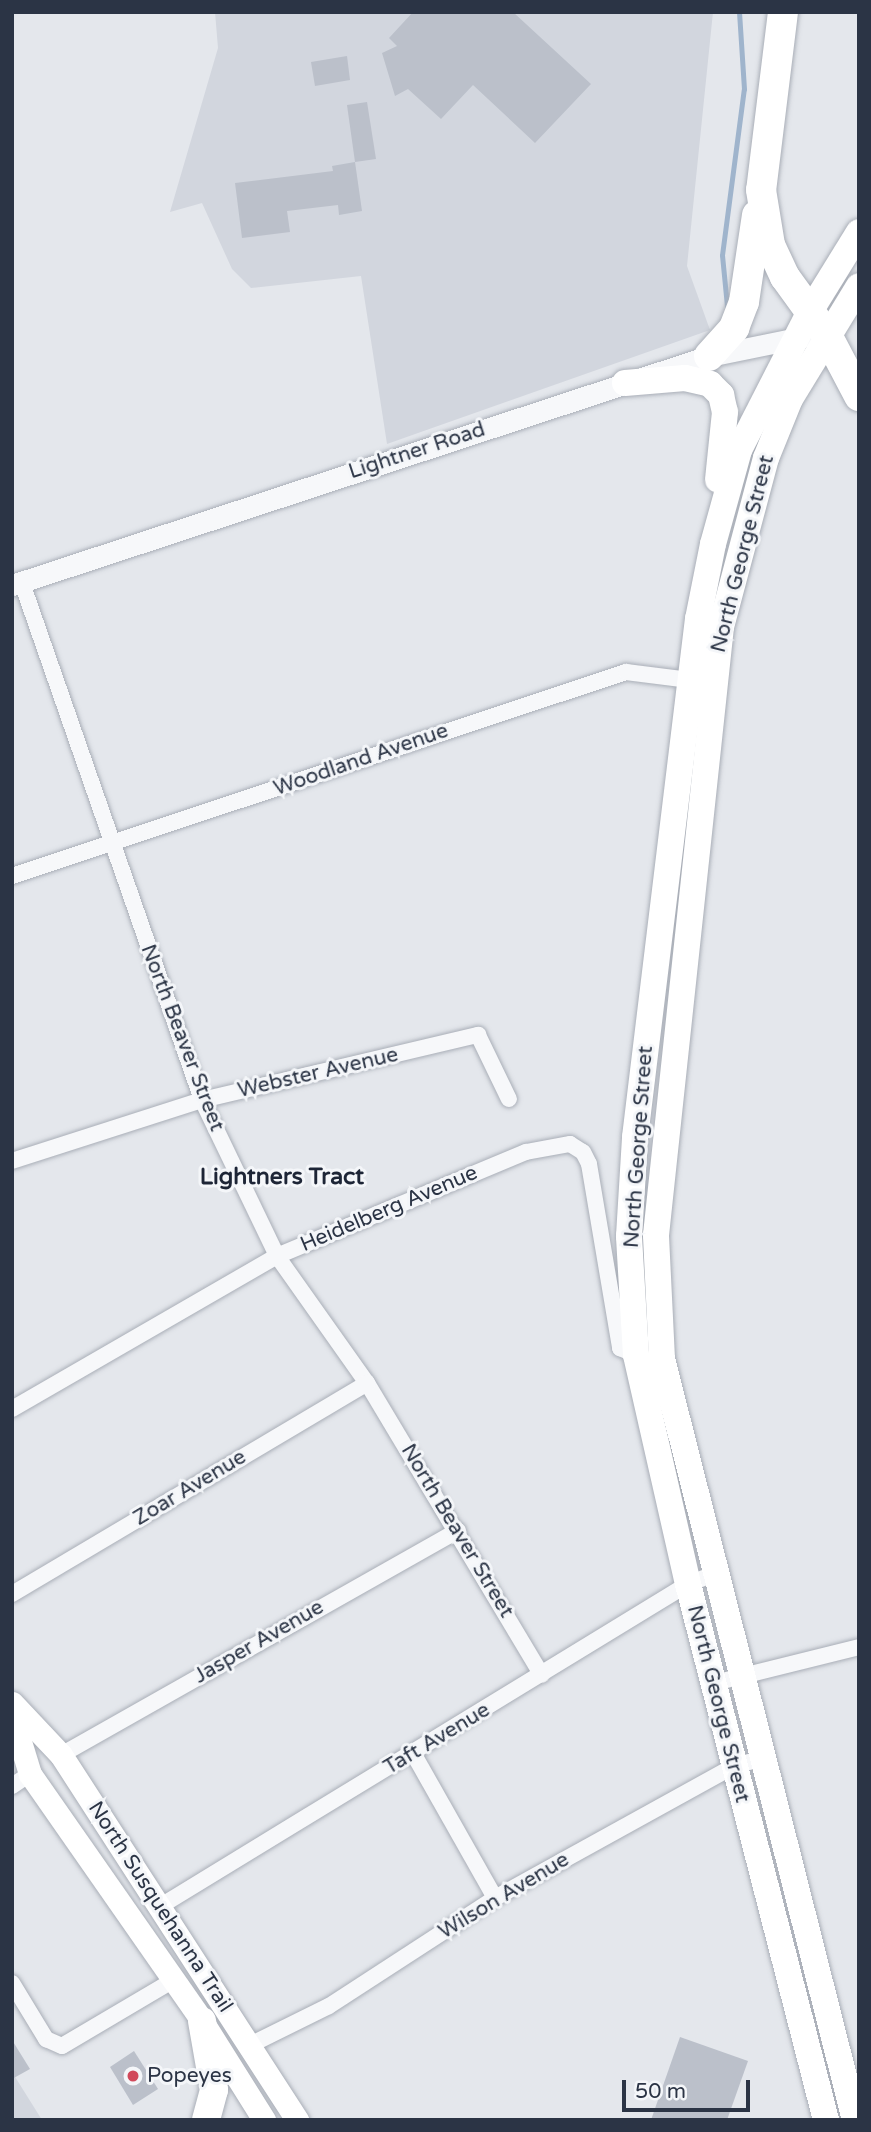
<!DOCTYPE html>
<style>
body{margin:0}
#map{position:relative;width:871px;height:2132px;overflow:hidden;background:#e4e7ec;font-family:"Varela Round",sans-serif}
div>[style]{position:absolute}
.built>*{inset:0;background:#d2d6de}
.stream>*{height:5px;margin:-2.5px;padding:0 2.5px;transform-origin:2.5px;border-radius:2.5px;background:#9fb4cc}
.building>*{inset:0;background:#bbc0ca}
.roads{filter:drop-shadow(0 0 2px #a9aeb7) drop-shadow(0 0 2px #a9aeb7)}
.minor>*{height:16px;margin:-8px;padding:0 8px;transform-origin:8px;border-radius:8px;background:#f7f8fa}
.tertiary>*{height:21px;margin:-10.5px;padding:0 10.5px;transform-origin:10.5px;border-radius:10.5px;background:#f7f8fa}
.secondary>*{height:23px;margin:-11.5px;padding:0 11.5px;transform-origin:11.5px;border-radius:11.5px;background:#fff}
.primary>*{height:26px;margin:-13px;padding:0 13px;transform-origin:13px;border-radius:13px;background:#fff}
.trunk>*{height:28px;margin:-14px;padding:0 14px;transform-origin:14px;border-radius:14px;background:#fff}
.motorway>*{height:30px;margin:-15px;padding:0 15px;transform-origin:15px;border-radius:15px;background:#fff}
.dots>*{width:19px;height:19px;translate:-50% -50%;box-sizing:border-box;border:4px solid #f4f6f9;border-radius:50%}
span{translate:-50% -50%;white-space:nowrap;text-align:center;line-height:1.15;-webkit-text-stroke:6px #f4f6f9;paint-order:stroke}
.street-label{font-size:21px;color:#2b3445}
.poi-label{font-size:21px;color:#2b3445}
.left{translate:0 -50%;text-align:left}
.neighbourhood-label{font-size:23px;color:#1d2536;font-weight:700}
.frame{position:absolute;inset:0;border:14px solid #2b3445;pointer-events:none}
.scale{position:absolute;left:622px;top:2080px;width:128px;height:32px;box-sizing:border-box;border:4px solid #2b3445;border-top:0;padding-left:9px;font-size:21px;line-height:24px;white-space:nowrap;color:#2b3445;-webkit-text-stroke:5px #f4f6f9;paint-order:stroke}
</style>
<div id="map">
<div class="built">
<div style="clip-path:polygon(215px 12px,713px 12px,687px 266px,710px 330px,387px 444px,361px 276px,251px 288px,232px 269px,202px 203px,170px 212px,218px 48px)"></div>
<div style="clip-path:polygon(12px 2072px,42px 2120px,12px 2120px)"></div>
</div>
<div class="stream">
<div style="left:727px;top:306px;width:51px;rotate:-95.6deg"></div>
<div style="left:722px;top:255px;width:167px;rotate:-82.5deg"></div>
<div style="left:744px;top:89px;width:77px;rotate:-93.7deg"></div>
</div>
<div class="building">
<div style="clip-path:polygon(413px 12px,513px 12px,591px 84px,535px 143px,473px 85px,441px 119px,408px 89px,395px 96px,382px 53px,397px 46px,389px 38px)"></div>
<div style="clip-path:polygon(347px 56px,350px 80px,315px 86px,311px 62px)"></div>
<div style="clip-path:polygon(367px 102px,376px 159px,355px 162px,347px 105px)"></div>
<div style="clip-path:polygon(355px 162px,362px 211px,339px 215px,338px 205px,287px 211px,290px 232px,242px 238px,235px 183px,333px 171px,332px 166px)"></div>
<div style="clip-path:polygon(680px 2037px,748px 2061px,727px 2120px,651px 2120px)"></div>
<div style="clip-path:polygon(12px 2040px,30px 2069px,12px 2079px)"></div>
<div style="clip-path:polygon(134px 2051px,158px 2089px,133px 2105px,110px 2067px)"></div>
</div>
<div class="roads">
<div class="minor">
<div style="left:22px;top:583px;width:547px;rotate:70.8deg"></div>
<div style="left:202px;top:1100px;width:173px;rotate:64.3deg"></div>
<div style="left:277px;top:1256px;width:156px;rotate:54.7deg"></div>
<div style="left:367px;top:1383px;width:340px;rotate:59.1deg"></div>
<div style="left:12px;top:876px;width:647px;rotate:-18.38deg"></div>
<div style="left:626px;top:672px;width:72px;rotate:7.2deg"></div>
<div style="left:12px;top:1161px;width:200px;rotate:-17.8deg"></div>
<div style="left:202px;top:1100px;width:284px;rotate:-13.3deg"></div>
<div style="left:478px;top:1035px;width:71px;rotate:64.2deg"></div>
<div style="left:12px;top:1409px;width:306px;rotate:-30deg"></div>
<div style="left:277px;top:1256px;width:270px;rotate:-22.7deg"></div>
<div style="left:526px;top:1152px;width:45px;rotate:-10.3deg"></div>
<div style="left:570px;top:1144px;width:15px;rotate:32deg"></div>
<div style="left:583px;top:1152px;width:13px;rotate:63deg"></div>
<div style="left:589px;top:1164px;width:187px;rotate:80.4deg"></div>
<div style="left:620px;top:1348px;width:17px;rotate:24deg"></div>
<div style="left:12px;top:1594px;width:413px;rotate:-30.7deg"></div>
<div style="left:714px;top:1683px;width:149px;rotate:-13.9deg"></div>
<div style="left:413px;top:1753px;width:167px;rotate:60.5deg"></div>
<div style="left:61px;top:1755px;width:456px;rotate:-29.5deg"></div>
<div style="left:12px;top:1786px;width:22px;rotate:-34deg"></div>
<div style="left:159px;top:1907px;width:620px;rotate:-31.41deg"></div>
<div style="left:688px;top:1584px;width:31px;rotate:-21deg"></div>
<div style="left:12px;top:1983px;width:66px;rotate:58.7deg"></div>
<div style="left:46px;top:2039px;width:17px;rotate:24deg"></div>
<div style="left:62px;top:2046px;width:128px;rotate:-30.6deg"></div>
<div style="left:250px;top:2045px;width:88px;rotate:-26.3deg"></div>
<div style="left:329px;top:2006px;width:198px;rotate:-33deg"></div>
<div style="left:495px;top:1898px;width:273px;rotate:-28.9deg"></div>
<div style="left:734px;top:1766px;width:30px;rotate:-15deg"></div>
</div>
<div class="tertiary">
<div style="left:12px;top:585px;width:734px;rotate:-18.19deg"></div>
<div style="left:709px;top:356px;width:100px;rotate:-11.5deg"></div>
</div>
<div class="secondary">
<div style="left:12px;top:1703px;width:71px;rotate:46.7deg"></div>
<div style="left:61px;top:1755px;width:435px;rotate:57.1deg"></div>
<div style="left:12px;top:1715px;width:62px;rotate:73deg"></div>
<div style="left:30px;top:1774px;width:301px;rotate:55.1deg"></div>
<div style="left:202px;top:2021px;width:117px;rotate:57.9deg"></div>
</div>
<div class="primary">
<div style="left:625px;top:383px;width:60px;rotate:-4.8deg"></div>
<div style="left:685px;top:378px;width:26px;rotate:13deg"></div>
<div style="left:710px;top:384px;width:16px;rotate:45deg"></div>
<div style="left:721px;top:395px;width:17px;rotate:77deg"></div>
<div style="left:725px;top:412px;width:68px;rotate:95.9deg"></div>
<div style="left:826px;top:2120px;width:553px;rotate:-104.44deg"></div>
<div style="left:688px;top:1584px;width:235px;rotate:-102.8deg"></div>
<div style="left:636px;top:1355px;width:119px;rotate:-93.4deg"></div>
<div style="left:629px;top:1236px;width:99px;rotate:-86.5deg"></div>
<div style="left:635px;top:1137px;width:522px;rotate:-83.07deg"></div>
<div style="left:698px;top:619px;width:76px;rotate:-78.7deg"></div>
<div style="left:713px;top:544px;width:98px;rotate:-74.5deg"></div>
<div style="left:739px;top:450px;width:154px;rotate:-62.9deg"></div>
<div style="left:809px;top:313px;width:95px;rotate:-58.3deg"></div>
<div style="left:855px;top:2120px;width:785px;rotate:-104.23deg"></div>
<div style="left:662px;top:1359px;width:124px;rotate:-92.8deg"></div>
<div style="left:656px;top:1235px;width:611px;rotate:-83.9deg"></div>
<div style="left:721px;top:627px;width:175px;rotate:-75.1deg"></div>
<div style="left:766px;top:458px;width:64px;rotate:-67.9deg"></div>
<div style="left:790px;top:399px;width:132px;rotate:-58.6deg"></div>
</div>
<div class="trunk">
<div style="left:202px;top:2021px;width:70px;rotate:80.1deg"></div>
<div style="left:214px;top:2090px;width:31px;rotate:105deg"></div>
</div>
<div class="motorway">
<div style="left:783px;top:12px;width:179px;rotate:97deg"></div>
<div style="left:761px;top:190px;width:56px;rotate:80.7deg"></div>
<div style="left:770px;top:245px;width:35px;rotate:65deg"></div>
<div style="left:785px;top:277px;width:72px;rotate:54.1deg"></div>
<div style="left:827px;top:335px;width:69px;rotate:62.3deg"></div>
<div style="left:709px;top:356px;width:38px;rotate:-48deg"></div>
<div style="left:734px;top:328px;width:28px;rotate:-69deg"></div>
<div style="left:744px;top:302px;width:88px;rotate:-81.5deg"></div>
</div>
</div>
<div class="dots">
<div style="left:133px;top:2076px;background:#d1495b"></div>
</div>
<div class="street-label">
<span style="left:417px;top:451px;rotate:-18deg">Lightner Road</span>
<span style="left:743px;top:554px;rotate:-76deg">North George Street</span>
<span style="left:361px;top:760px;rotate:-19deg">Woodland Avenue</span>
<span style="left:182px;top:1038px;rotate:69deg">North Beaver Street</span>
<span style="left:318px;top:1073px;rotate:-13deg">Webster Avenue</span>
<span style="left:639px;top:1147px;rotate:-86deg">North George Street</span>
<span style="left:389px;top:1209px;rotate:-23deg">Heidelberg Avenue</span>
<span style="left:190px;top:1488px;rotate:-31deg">Zoar Avenue</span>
<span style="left:457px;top:1531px;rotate:59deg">North Beaver Street</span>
<span style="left:259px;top:1642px;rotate:-30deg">Jasper Avenue</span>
<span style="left:718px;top:1704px;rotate:76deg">North George Street</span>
<span style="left:437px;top:1739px;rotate:-31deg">Taft Avenue</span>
<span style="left:504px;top:1896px;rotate:-31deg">Wilson Avenue</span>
<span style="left:160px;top:1907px;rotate:57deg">North Susquehanna Trail</span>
</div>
<div class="poi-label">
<span class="left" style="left:147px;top:2076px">Popeyes</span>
</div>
<div class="neighbourhood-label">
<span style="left:282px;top:1177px">Lightners Tract</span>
</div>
<div class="frame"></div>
<div class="scale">50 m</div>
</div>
